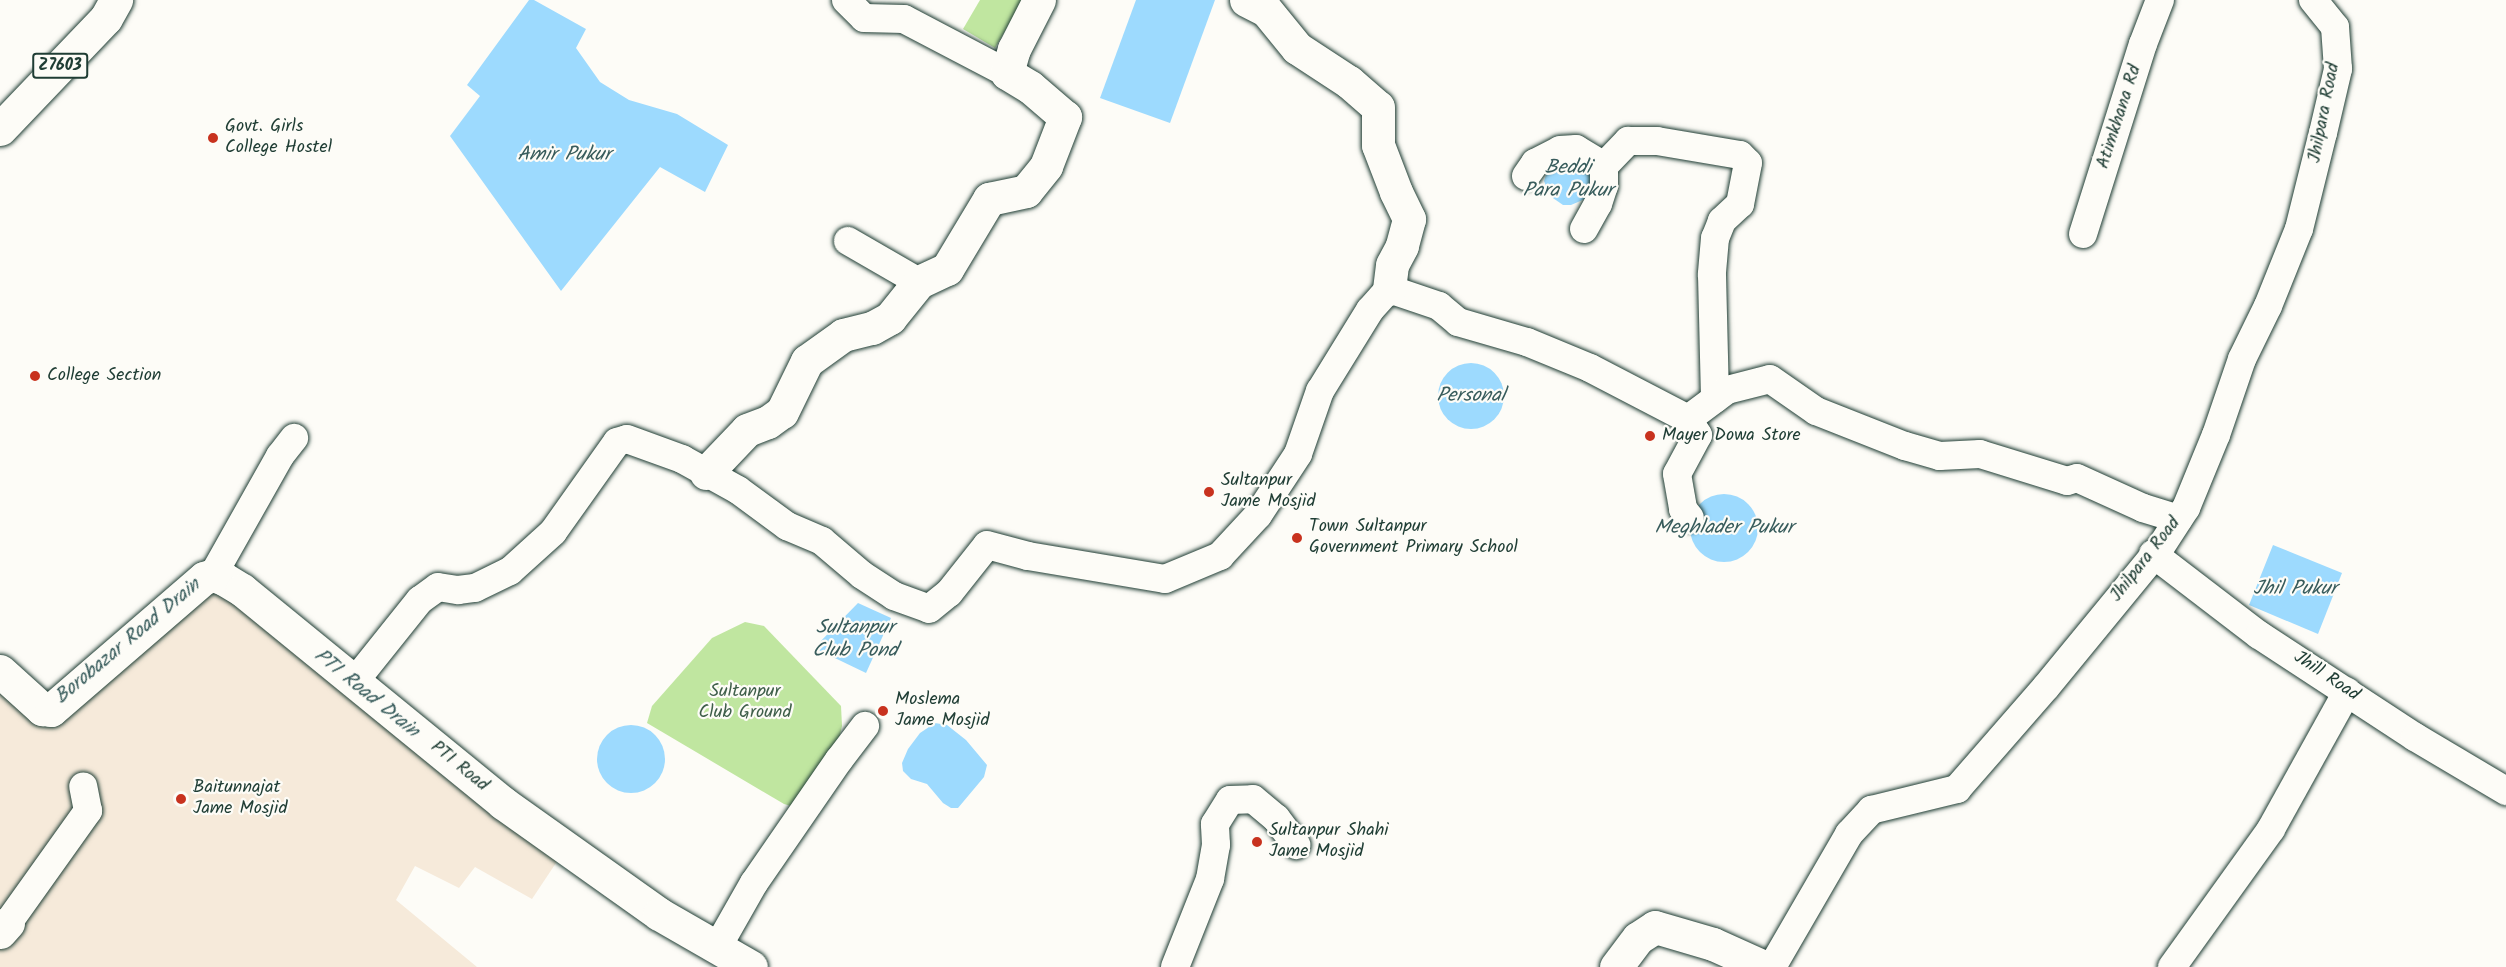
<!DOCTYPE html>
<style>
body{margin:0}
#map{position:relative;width:2506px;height:967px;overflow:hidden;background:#fdfcf7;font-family:Kalam,sans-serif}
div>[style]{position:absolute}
.built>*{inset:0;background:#f6eada}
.green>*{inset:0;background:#c0e6a0}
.water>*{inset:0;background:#9ddafe}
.round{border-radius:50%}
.roads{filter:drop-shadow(0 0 2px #1f3d34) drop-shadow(0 0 2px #1f3d34)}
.minor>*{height:28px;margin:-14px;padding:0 14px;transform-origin:14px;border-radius:14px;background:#fdfcf7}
.major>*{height:33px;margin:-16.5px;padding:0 16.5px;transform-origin:16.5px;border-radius:16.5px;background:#fdfcf7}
.dots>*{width:16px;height:16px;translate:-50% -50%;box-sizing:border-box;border:3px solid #fdfcf7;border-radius:50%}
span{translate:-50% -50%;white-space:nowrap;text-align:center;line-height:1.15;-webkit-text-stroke:4.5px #fdfcf7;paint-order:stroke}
.shield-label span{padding:2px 4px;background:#fdfcf7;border:2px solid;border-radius:4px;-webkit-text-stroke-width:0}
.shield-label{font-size:16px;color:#1f3d34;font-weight:700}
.street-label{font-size:18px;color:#1f3d34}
.poi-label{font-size:18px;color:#1f3d34}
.left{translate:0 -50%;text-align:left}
.park-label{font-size:18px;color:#3f5f4a}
.water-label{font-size:20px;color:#385c5c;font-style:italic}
</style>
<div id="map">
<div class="built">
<div style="clip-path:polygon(209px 591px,269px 617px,560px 857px,532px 899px,475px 867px,459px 888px,415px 866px,396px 900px,477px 967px,0 967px,0 683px,41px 718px)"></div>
</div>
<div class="green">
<div style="clip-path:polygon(980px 0,1023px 0,995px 48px,963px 29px)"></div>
<div style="clip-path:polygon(745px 622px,764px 626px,841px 706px,842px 726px,837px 747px,798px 808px,784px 804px,647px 723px,652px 706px,712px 638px)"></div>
</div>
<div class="water">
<div style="clip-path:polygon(529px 0,534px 0,586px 29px,576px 48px,600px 82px,629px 100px,677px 114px,728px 145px,705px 192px,660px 167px,561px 291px,450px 136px,480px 96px,467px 85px)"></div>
<div style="clip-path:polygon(1136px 0,1215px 0,1170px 123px,1100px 98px)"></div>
<div style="clip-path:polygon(1570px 156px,1593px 177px,1585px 199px,1571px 205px,1563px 205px,1550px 196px,1544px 181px,1549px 166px)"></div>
<div class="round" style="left:1438px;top:363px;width:66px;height:66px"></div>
<div class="round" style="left:1690px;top:494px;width:68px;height:68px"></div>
<div style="clip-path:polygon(2273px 545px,2342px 573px,2318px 634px,2249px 605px)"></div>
<div style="clip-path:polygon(858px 603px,891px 618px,866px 673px,814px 648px)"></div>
<div style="clip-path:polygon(935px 723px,947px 725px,966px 740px,987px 765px,984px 777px,958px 808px,951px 808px,943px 803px,927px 784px,911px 779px,903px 771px,902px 763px,908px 749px,920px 733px)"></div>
<div class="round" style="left:597px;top:725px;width:68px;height:68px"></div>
</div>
<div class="roads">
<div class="minor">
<div style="left:846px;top:0;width:25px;rotate:45deg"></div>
<div style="left:864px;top:18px;width:40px;rotate:1.4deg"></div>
<div style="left:904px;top:19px;width:116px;rotate:27.7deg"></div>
<div style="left:1526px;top:176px;width:16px;rotate:-55deg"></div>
<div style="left:1535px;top:163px;width:28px;rotate:-27deg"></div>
<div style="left:1560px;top:150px;width:16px;rotate:-4deg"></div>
<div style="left:1576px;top:149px;width:33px;rotate:31deg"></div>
<div style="left:1584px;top:229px;width:29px;rotate:-61deg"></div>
<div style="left:1598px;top:204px;width:19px;rotate:-72deg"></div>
<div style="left:1604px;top:186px;width:20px;rotate:-90deg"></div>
<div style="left:1604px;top:166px;width:35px;rotate:-46deg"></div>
<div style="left:1628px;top:141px;width:29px"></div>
<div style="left:1657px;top:141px;width:84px;rotate:9.6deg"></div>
<div style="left:1740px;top:155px;width:11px;rotate:45deg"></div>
<div style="left:1748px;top:163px;width:42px;rotate:101deg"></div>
<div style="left:1740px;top:204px;width:25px;rotate:137deg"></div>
<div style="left:1722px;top:221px;width:18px;rotate:112deg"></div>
<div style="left:1715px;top:238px;width:37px;rotate:95deg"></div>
<div style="left:1712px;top:275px;width:124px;rotate:88.6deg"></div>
<div style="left:2083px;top:234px;width:199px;rotate:-72.5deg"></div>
<div style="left:2143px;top:44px;width:47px;rotate:-68.9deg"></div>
<div style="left:848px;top:241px;width:82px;rotate:30deg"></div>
<div style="left:1688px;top:419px;width:19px;rotate:58deg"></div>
<div style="left:1698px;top:435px;width:44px;rotate:118.3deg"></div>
<div style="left:1677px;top:474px;width:36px;rotate:80deg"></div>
<div style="left:1683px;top:509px;width:11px;rotate:52deg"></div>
<div style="left:2153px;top:554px;width:133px;rotate:37.4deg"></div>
<div style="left:2259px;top:635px;width:186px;rotate:33.2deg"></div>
<div style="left:2415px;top:737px;width:106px;rotate:30.7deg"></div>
<div style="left:213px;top:575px;width:137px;rotate:-60.6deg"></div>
<div style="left:280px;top:456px;width:23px;rotate:-52deg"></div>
<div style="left:355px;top:681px;width:104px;rotate:-51.3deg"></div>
<div style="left:420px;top:600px;width:22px;rotate:-36deg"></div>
<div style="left:438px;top:587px;width:20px;rotate:9deg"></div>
<div style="left:458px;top:590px;width:17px;rotate:-7deg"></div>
<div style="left:475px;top:588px;width:39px;rotate:-26deg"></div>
<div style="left:510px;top:571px;width:58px;rotate:-42.2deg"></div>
<div style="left:553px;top:532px;width:110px;rotate:-54.6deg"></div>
<div style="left:617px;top:442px;width:10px;rotate:-17deg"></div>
<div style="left:627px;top:439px;width:59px;rotate:20deg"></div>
<div style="left:682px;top:459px;width:64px;rotate:29deg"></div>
<div style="left:738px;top:490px;width:61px;rotate:36.3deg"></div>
<div style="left:787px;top:526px;width:38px;rotate:23deg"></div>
<div style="left:822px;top:541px;width:52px;rotate:40.4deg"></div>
<div style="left:862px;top:575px;width:38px;rotate:33deg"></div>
<div style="left:894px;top:596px;width:37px;rotate:20deg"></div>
<div style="left:929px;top:609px;width:26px;rotate:-39deg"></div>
<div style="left:949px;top:593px;width:61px;rotate:-51.6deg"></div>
<div style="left:987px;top:545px;width:42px;rotate:15deg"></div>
<div style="left:1028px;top:556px;width:139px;rotate:9.5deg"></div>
<div style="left:1165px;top:579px;width:60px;rotate:-22.7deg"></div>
<div style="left:1220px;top:556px;width:56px;rotate:-47.2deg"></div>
<div style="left:1258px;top:515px;width:73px;rotate:-56.7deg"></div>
<div style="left:1298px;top:454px;width:67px;rotate:-70.8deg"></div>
<div style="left:1320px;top:391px;width:95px;rotate:-58.3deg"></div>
<div style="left:1370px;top:310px;width:28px;rotate:-48deg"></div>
<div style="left:1389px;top:289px;width:53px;rotate:18.8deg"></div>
<div style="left:1439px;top:306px;width:25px;rotate:40deg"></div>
<div style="left:1458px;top:322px;width:72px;rotate:16.2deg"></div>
<div style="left:1527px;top:342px;width:68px;rotate:22.4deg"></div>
<div style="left:1590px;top:368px;width:110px;rotate:27.5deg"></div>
<div style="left:1688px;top:419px;width:49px;rotate:-36.6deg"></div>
<div style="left:1727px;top:390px;width:44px;rotate:-14.3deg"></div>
<div style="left:1770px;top:379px;width:56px;rotate:34.8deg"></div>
<div style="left:1816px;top:411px;width:96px;rotate:21.5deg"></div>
<div style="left:1905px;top:446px;width:36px;rotate:16deg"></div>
<div style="left:1940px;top:456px;width:40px;rotate:-2.9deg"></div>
<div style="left:1980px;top:454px;width:91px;rotate:17.2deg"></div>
<div style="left:2067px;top:481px;width:10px;rotate:-17deg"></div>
<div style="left:2077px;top:478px;width:72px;rotate:24.4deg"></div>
<div style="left:2143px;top:508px;width:37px;rotate:17deg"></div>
<div style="left:8px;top:923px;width:138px;rotate:-54.5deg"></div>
<div style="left:88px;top:811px;width:25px;rotate:-101deg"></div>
<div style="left:717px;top:948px;width:75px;rotate:-60.4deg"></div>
<div style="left:754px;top:883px;width:150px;rotate:-55.4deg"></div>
<div style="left:839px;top:760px;width:43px;rotate:-52.6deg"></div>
<div style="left:1175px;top:967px;width:95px;rotate:-68.3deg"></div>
<div style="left:1210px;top:879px;width:35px;rotate:-80deg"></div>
<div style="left:1216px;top:845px;width:21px;rotate:-93deg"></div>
<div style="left:1215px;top:824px;width:28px;rotate:-58deg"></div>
<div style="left:1230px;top:800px;width:23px;rotate:-2deg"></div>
<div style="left:1253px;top:799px;width:30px;rotate:40deg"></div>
<div style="left:1276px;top:818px;width:34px;rotate:53deg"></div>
<div style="left:1772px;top:967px;width:154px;rotate:-59.9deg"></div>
<div style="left:1849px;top:834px;width:33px;rotate:-47deg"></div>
<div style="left:1871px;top:810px;width:89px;rotate:-13.7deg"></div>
<div style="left:1957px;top:789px;width:135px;rotate:-48.9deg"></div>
<div style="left:2046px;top:687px;width:180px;rotate:-50.6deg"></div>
<div style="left:2160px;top:548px;width:48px;rotate:-57deg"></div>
<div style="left:2186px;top:508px;width:79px;rotate:-67.7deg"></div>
<div style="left:2216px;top:435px;width:80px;rotate:-71.1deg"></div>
<div style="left:2242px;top:359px;width:59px;rotate:-63.9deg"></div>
<div style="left:2268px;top:306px;width:83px;rotate:-68.1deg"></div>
<div style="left:2299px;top:229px;width:99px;rotate:-76deg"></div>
<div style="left:2323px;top:133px;width:66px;rotate:-76.8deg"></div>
<div style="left:2338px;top:69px;width:42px;rotate:-94.1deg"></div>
<div style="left:2335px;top:27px;width:35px;rotate:-129deg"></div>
<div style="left:2172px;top:967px;width:170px;rotate:-54.3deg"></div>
<div style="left:2271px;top:829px;width:157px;rotate:-61deg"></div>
</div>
<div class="major">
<div style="left:1246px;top:0;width:22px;rotate:27deg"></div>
<div style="left:1266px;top:10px;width:49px;rotate:50.8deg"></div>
<div style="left:1297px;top:48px;width:62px;rotate:33.2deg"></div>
<div style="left:1349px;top:82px;width:38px;rotate:41deg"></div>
<div style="left:1378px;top:107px;width:38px;rotate:90deg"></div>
<div style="left:1378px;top:145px;width:50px;rotate:69deg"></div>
<div style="left:1396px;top:192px;width:30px;rotate:64deg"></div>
<div style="left:1409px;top:219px;width:28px;rotate:105deg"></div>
<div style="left:1402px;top:246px;width:21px;rotate:118deg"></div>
<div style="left:1392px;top:265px;width:24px;rotate:97deg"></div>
<div style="left:0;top:129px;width:153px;rotate:-46.3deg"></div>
<div style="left:106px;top:18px;width:21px;rotate:-61deg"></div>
<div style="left:706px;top:473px;width:59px;rotate:-46.4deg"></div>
<div style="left:747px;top:430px;width:22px;rotate:-21deg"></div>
<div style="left:768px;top:422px;width:17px;rotate:-36deg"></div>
<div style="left:782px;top:412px;width:57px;rotate:-63.9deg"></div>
<div style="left:807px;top:361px;width:44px;rotate:-35.8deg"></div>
<div style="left:843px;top:335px;width:30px;rotate:-14deg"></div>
<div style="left:872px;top:328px;width:21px;rotate:-29deg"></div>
<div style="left:890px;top:318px;width:46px;rotate:-51.1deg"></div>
<div style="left:919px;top:282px;width:31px;rotate:-25deg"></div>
<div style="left:947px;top:269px;width:82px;rotate:-59deg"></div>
<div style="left:989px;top:199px;width:38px;rotate:-12deg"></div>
<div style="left:1026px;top:191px;width:32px;rotate:-51deg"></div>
<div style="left:1046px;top:166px;width:53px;rotate:-68.8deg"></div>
<div style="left:1065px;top:117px;width:46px;rotate:-139.4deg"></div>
<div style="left:1030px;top:87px;width:27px;rotate:-149deg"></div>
<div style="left:1007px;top:73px;width:25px;rotate:-74deg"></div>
<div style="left:1014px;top:49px;width:55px;rotate:-63deg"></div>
<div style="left:0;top:671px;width:57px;rotate:42.1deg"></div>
<div style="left:42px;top:709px;width:9px;rotate:6deg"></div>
<div style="left:51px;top:710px;width:202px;rotate:-40.8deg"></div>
<div style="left:204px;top:578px;width:9px;rotate:-18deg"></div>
<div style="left:213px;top:575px;width:12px;rotate:20deg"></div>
<div style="left:224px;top:579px;width:21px;rotate:31deg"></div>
<div style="left:242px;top:590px;width:337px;rotate:39.2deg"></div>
<div style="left:503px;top:803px;width:191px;rotate:35.4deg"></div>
<div style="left:659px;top:914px;width:106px;rotate:29.9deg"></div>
<div style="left:0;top:932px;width:12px;rotate:-48deg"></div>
<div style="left:1616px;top:967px;width:36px;rotate:-53deg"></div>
<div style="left:1638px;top:938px;width:20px;rotate:-33deg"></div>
<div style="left:1655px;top:927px;width:60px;rotate:16.3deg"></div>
<div style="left:1713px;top:944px;width:56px;rotate:24.3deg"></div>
</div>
</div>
<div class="dots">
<div style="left:213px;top:138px;background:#c8321e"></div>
<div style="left:35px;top:376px;background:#c8321e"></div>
<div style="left:1650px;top:436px;background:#c8321e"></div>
<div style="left:1209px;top:492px;background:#c8321e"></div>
<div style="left:1297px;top:538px;background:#c8321e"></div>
<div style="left:883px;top:711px;background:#c8321e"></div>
<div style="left:181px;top:799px;background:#c8321e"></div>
<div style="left:1257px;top:842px;background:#c8321e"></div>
</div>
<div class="shield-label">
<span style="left:60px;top:66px">Z7603</span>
</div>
<div class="street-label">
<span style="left:2325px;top:113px;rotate:-79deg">Jhilpara Road</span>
<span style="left:2120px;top:117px;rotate:-72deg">Atimkhana Rd</span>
<span style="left:2146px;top:560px;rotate:-52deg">Jhilpara Road</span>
<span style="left:2326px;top:677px;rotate:34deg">Jhill Road</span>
<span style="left:459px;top:767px;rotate:39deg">PTI Road</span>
</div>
<div class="poi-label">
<span class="left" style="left:225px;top:138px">Govt. Girls<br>College Hostel</span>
<span class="left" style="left:47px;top:376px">College Section</span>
<span class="left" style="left:1662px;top:436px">Mayer Dowa Store</span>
<span class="left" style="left:1221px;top:492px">Sultanpur<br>Jame Mosjid</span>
<span class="left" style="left:1309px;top:538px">Town Sultanpur<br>Government Primary School</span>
<span class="left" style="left:895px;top:711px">Moslema<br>Jame Mosjid</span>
<span class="left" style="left:193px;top:799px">Baitunnajat<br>Jame Mosjid</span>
<span class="left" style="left:1269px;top:842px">Sultanpur Shahi<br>Jame Mosjid</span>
</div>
<div class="park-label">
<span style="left:745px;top:703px">Sultanpur<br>Club Ground</span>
</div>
<div class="water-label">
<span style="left:564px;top:155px">Amir Pukur</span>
<span style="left:1568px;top:180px">Beddi<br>Para Pukur</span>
<span style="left:1471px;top:396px">Personal</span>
<span style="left:1724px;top:528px">Meghlader Pukur</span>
<span style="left:2295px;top:589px">Jhil Pukur</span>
<span style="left:855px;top:640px">Sultanpur<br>Club Pond</span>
<span style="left:128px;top:642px;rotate:-40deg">Borobazar Road Drain</span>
<span style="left:366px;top:694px;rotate:39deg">PTI Road Drain</span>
</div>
</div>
